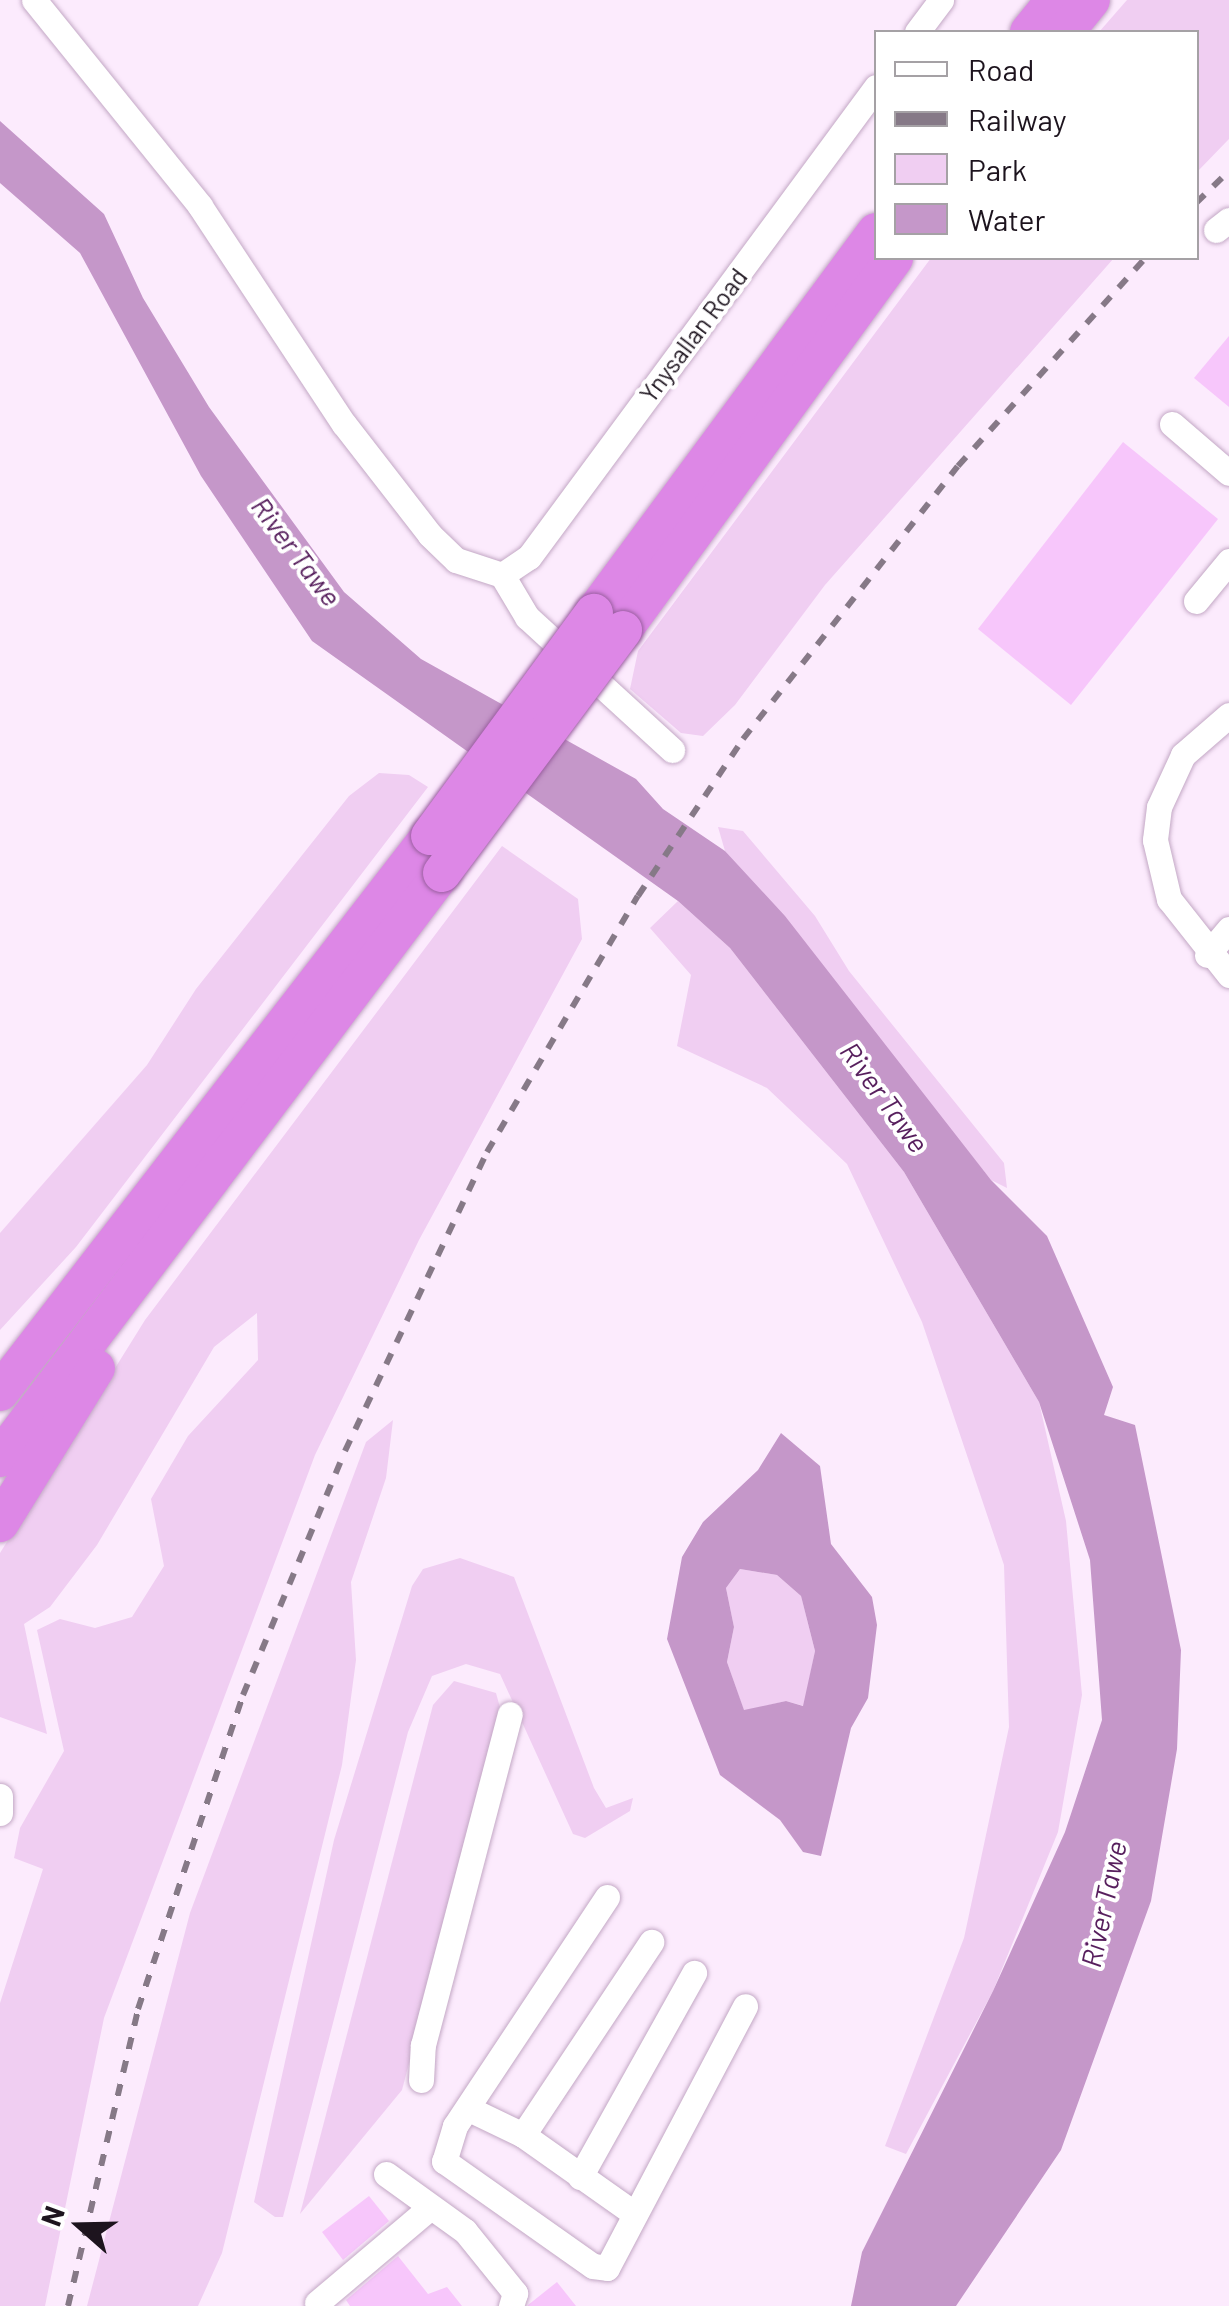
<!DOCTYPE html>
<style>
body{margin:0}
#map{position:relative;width:1229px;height:2306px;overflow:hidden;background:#fcebfd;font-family:Barlow,sans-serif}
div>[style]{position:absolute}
.green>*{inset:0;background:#f0cef2}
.water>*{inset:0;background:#c597c9}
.building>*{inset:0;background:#f7c6fb}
.roads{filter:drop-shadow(0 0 2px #c3a8c5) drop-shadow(0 0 2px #c3a8c5)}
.minor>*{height:25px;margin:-12.5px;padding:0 12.5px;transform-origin:12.5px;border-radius:12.5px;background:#fff}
.highway>*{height:38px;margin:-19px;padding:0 19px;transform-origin:19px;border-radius:19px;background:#dd87e6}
.rail>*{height:6px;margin-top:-3px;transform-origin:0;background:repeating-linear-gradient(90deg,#867987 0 12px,transparent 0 24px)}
.bridges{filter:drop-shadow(0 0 2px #9a5fa0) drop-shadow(0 0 2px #9a5fa0)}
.highway-bridge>*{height:38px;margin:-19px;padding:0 19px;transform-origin:19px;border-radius:19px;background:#dd87e6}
span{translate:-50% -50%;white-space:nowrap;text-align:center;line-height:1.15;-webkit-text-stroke:8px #fff;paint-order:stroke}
.street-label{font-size:25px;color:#1d141e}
.water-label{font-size:28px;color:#571f5d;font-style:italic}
.legend{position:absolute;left:874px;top:30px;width:325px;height:230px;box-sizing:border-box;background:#fff;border:2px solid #a5a1a5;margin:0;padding:12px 18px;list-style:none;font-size:30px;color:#1d141e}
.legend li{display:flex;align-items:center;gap:20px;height:50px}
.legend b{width:50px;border:2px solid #a5a1a5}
.north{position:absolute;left:30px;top:2176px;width:100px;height:100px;-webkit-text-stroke:8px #fff;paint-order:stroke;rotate:290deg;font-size:28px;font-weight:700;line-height:40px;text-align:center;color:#1d141e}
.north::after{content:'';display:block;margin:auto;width:35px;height:45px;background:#1d141e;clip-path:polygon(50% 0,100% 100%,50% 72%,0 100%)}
</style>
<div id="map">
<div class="green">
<div style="clip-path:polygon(1127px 0,1229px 0,1229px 139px,1197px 172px,1196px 32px,1099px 32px)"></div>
<div style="clip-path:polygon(931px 258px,1114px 258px,825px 585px,735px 705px,703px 736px,681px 733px,630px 689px,638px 651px)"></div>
<div style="clip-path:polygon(379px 773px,409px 775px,428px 787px,76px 1247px,0 1330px,0 1233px,147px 1065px,196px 989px,349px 796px)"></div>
<div style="clip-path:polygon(718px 827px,743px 831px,815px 916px,849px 971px,1004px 1163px,1007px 1188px,991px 1180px,725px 851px)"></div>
<div style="clip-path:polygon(502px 846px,578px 899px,582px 939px,419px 1240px,315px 1455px,104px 2018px,45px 2306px,0 2306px,0 2003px,43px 1869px,14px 1858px,20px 1828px,64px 1751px,37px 1630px,60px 1619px,95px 1628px,132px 1617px,164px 1566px,151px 1499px,188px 1436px,258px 1360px,257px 1313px,214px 1347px,97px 1545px,50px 1607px,24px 1624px,47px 1734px,0 1717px,0 1553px,145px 1320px)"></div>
<div style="clip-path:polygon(678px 901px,730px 948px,904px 1172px,1039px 1402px,1066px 1521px,1082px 1695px,1058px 1832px,993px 1991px,906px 2154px,885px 2146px,964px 1938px,1009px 1727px,1004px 1565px,922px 1322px,847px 1164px,767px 1088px,677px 1046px,691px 975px,650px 928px)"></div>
<div style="clip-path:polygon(393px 1420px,386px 1478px,351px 1582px,356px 1660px,342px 1765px,222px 2253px,198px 2306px,87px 2306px,190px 1913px,366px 1442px)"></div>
<div style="clip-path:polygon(460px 1558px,514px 1577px,594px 1788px,606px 1808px,633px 1798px,630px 1811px,585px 1838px,573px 1834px,500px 1674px,466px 1664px,432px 1676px,408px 1732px,283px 2217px,275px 2217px,254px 2202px,334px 1840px,412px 1586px,423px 1569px)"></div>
<div style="clip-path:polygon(740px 1569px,777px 1575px,801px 1596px,815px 1651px,804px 1706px,786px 1701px,744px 1711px,727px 1662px,734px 1627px,726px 1588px)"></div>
<div style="clip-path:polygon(454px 1681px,496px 1693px,501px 1711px,402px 2090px,300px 2214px,433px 1705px)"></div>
</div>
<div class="water">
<div style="clip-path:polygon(0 121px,104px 214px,143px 298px,209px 407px,344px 592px,421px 659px,636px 779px,663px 809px,725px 851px,785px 916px,991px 1180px,1047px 1236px,1113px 1387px,1104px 1415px,1135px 1425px,1181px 1650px,1177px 1749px,1151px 1901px,1061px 2150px,956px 2306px,851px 2306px,862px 2252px,993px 1991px,1065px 1832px,1102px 1720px,1090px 1560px,1039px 1402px,904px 1172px,730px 948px,678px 901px,312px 641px,201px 476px,80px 253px,0 183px)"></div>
<div style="clip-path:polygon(evenodd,781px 1433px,820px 1466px,831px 1544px,872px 1597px,877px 1625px,868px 1698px,851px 1728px,821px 1856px,803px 1852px,780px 1820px,720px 1775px,667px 1639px,682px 1557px,703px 1522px,758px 1470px,781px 1433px,740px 1569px,777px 1575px,801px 1596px,815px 1651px,803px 1706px,786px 1701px,744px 1710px,727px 1662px,734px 1627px,726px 1588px,740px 1569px)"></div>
</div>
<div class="building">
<div style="clip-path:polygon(1229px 336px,1229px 407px,1194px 378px)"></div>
<div style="clip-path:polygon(1123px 442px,1218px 519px,1071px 705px,978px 629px)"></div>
<div style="clip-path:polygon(369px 2196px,389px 2221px,343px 2260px,322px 2232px)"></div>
<div style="clip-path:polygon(398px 2256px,428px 2294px,447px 2287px,462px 2306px,350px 2306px,346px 2300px)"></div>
<div style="clip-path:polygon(557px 2282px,576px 2306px,528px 2306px,528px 2305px)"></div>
</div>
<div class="roads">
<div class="minor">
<div style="left:34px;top:0;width:265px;rotate:51.1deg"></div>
<div style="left:200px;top:206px;width:261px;rotate:56.6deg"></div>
<div style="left:344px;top:424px;width:140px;rotate:52.2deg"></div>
<div style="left:430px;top:535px;width:36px;rotate:44deg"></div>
<div style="left:456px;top:560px;width:48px;rotate:18.1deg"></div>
<div style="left:502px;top:575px;width:49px;rotate:59.2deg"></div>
<div style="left:527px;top:617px;width:197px;rotate:42.5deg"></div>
<div style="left:917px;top:32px;width:40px;rotate:-53deg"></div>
<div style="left:1216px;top:230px;width:16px;rotate:-38deg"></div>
<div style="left:1172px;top:424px;width:75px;rotate:40.7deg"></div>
<div style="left:502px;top:575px;width:32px;rotate:-34deg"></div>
<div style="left:529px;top:557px;width:584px;rotate:-53.56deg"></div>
<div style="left:1196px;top:601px;width:52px;rotate:-50.5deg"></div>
<div style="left:1229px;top:715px;width:61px;rotate:139deg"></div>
<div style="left:1183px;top:755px;width:57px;rotate:114.8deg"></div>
<div style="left:1159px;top:807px;width:33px;rotate:97deg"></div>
<div style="left:1155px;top:840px;width:61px;rotate:76.7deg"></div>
<div style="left:1169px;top:899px;width:97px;rotate:51.7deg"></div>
<div style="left:1207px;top:955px;width:34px;rotate:-50deg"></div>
<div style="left:0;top:1796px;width:17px;rotate:90deg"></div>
<div style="left:607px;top:1897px;width:275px;rotate:123.6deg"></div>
<div style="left:455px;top:2126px;width:37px;rotate:107deg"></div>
<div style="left:444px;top:2161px;width:182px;rotate:35.2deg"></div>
<div style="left:593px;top:2266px;width:14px;rotate:8deg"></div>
<div style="left:607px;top:2268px;width:296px;rotate:-62.2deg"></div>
<div style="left:421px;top:2080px;width:35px;rotate:-87deg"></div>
<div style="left:423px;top:2045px;width:342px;rotate:-75.3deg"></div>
<div style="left:469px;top:2109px;width:60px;rotate:25.7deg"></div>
<div style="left:523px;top:2135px;width:133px;rotate:35.2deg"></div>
<div style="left:523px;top:2135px;width:232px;rotate:-56.4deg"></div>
<div style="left:386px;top:2174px;width:97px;rotate:35.8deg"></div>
<div style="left:465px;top:2231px;width:80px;rotate:51.1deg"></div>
<div style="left:515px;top:2293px;width:14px;rotate:107deg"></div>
<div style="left:580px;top:2177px;width:234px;rotate:-60.8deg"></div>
<div style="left:317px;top:2303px;width:144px;rotate:-40.2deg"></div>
</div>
<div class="highway">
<div style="left:1029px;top:32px;width:41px;rotate:-50.9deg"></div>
<div style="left:1065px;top:32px;width:41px;rotate:-50.9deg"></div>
<div style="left:594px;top:613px;width:474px;rotate:-53.5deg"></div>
<div style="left:623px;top:630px;width:460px;rotate:-53.9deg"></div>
<div style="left:0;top:1392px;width:703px;rotate:-52.28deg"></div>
<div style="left:0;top:1458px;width:733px;rotate:-52.93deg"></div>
<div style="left:0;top:1523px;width:182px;rotate:-58.2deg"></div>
</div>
</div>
<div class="rail">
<div style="left:1196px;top:203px;width:46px;rotate:-44.1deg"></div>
<div style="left:68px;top:2306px;width:305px;rotate:-76.7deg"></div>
<div style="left:138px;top:2009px;width:331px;rotate:-71.5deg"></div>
<div style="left:243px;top:1695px;width:264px;rotate:-67.3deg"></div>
<div style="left:345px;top:1451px;width:331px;rotate:-64.6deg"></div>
<div style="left:487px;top:1152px;width:297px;rotate:-59.5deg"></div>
<div style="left:638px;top:896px;width:189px;rotate:-56.2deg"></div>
<div style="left:743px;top:739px;width:347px;rotate:-51.8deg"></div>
<div style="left:958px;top:466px;width:280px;rotate:-48deg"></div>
</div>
<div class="bridges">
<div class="highway-bridge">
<div style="left:430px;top:836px;width:277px;rotate:-53.7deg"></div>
<div style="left:442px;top:873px;width:303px;rotate:-53.3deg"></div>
</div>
</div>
<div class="street-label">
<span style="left:693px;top:335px;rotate:-53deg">Ynysallan Road</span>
</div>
<div class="water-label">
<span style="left:297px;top:551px;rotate:53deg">River Tawe</span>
<span style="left:885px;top:1097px;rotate:54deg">River Tawe</span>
<span style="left:1103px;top:1904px;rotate:-78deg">River Tawe</span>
</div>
<ul class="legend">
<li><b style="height:12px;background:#fff"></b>Road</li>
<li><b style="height:12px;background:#867987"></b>Railway</li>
<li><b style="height:28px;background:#f0cef2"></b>Park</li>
<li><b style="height:28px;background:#c597c9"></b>Water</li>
</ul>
<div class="north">N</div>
</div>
